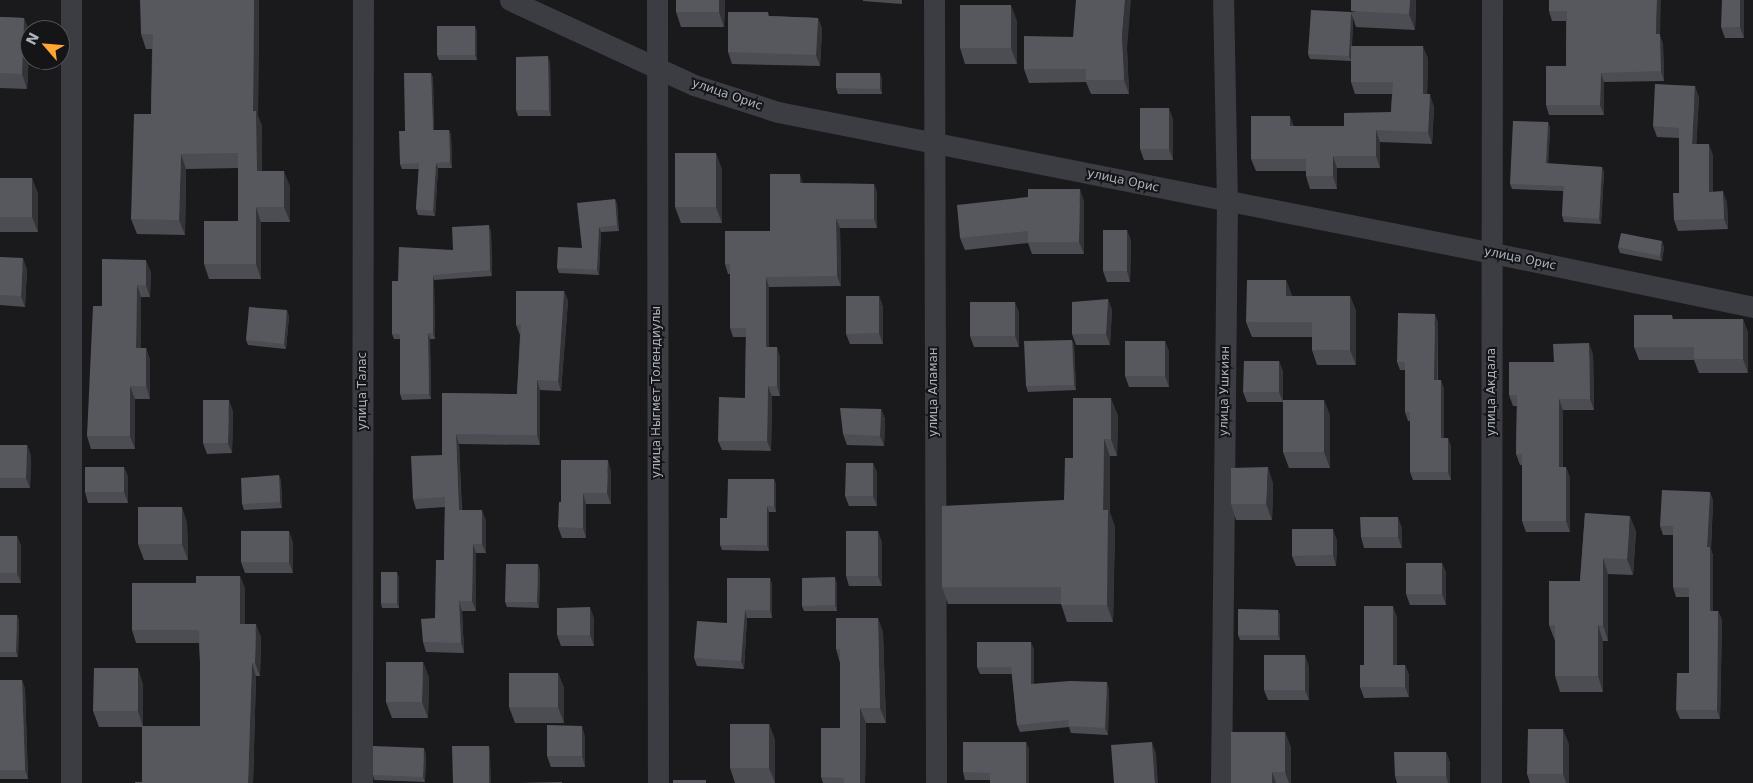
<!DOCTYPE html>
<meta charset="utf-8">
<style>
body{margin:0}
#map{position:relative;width:1753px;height:783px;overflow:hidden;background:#1a1a1d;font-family:"DejaVu Sans",sans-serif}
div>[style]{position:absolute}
.street>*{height:21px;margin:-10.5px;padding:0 10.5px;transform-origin:10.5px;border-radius:10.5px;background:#3b3d42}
.wall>*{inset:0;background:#4b4d52}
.shaded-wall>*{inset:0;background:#333438}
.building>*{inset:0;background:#56585e}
span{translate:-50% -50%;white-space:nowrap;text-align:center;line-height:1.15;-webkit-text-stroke:4px #151518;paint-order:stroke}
.street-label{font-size:12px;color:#abb3bd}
.north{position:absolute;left:20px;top:20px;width:50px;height:50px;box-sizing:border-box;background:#151518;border:1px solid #51545a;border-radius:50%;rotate:297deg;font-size:14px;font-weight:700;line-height:20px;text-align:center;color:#abb3bd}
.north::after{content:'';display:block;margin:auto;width:18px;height:22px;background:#ffa730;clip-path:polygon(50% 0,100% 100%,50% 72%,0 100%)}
</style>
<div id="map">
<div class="street">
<div style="left:71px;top:0;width:783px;rotate:90deg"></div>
<div style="left:510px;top:0;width:203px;rotate:24.8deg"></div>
<div style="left:694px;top:85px;width:88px;rotate:17.8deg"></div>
<div style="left:778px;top:112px;width:729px;rotate:11.16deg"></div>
<div style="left:1493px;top:253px;width:266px;rotate:11.7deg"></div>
<div style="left:657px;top:0;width:783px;rotate:89.93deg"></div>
<div style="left:934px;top:0;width:783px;rotate:89.85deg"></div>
<div style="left:362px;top:783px;width:783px;rotate:-89.93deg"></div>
<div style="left:1221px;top:783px;width:580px;rotate:-89.41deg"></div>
<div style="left:1227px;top:203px;width:203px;rotate:-91.1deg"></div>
<div style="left:1491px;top:783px;width:783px;rotate:-89.93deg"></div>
</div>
<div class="wall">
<div style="clip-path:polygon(259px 0,258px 116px,262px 126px,262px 171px,290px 186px,290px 222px,261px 222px,261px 279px,209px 279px,204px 264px,238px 221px,238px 168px,186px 169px,185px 235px,137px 234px,131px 219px,151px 114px,152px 49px,146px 49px,141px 34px)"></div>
<div style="clip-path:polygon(725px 0,724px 27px,681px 27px,676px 12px)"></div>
<div style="clip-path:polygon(863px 0,902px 0,902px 4px,863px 1px)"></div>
<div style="clip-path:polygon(1416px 0,1415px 30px,1356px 27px,1353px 18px,1352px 46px,1428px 58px,1427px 94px,1434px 107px,1432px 144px,1380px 142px,1380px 168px,1337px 168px,1337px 189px,1310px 189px,1306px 176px,1306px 171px,1256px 171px,1251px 159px,1294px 126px,1344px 126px,1391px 112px,1392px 94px,1355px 94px,1351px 82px,1351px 61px,1310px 59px,1308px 54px,1351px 12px)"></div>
<div style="clip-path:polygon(1549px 0,1660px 36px,1663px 44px,1664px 81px,1604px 82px,1604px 115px,1549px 115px,1546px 105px,1566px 66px,1566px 21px,1552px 21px,1549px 11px)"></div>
<div style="clip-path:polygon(1744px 0,1744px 38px,1725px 38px,1721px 27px)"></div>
<div style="clip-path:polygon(768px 12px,769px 16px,818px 18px,822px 29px,820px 66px,732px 64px,728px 52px)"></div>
<div style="clip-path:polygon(0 17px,24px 18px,30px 34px,27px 89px,0 88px)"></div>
<div style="clip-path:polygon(1017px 21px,1017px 64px,965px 64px,960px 48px)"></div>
<div style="clip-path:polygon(477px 31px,477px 60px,439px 60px,437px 55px)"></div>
<div style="clip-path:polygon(1127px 49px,1129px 94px,1091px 94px,1086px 82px,1029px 83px,1024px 69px)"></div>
<div style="clip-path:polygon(550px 62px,551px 116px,518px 116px,516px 110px)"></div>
<div style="clip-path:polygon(431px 73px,433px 78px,434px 130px,449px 130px,451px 135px,452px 168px,438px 168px,435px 216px,418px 215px,416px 209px,419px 169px,402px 169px,400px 164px,405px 131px)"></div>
<div style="clip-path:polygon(882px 79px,882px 94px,838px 94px,836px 88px)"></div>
<div style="clip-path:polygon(1699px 97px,1696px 144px,1713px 155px,1713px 192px,1727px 202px,1728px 229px,1678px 231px,1674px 220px,1679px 193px,1679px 138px,1657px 137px,1653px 126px)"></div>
<div style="clip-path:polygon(1173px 119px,1173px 160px,1144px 160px,1140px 149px)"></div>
<div style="clip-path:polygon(1548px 122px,1550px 128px,1548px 164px,1602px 167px,1604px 172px,1601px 224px,1564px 222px,1562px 216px,1563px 191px,1512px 189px,1510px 184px)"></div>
<div style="clip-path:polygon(722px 169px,722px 223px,681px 223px,675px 207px)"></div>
<div style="clip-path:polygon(0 178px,32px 178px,38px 194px,38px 232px,0 232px)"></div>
<div style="clip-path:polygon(803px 183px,874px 184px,877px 193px,877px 228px,840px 228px,841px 286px,769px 287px,769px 347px,780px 356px,780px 396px,772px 396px,771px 451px,722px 450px,718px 441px,745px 398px,746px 337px,733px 337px,730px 328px,730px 274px,728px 274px,725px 264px,770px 231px)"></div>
<div style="clip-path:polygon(615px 199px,617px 204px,619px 231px,601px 232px,599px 275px,559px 273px,557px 268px,582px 248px)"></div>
<div style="clip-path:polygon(1084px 201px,1084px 254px,1032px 254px,1028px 243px,965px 250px,960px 238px)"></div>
<div style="clip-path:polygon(1127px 230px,1131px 241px,1130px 282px,1107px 282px,1103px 271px)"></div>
<div style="clip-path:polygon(491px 231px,492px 276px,434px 280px,435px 339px,430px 339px,431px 399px,402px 400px,400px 394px,400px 339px,394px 339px,392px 334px,398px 281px,453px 250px)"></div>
<div style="clip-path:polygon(1618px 247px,1664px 247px,1662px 261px,1620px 253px)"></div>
<div style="clip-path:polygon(0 257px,27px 269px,25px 307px,0 305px)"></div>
<div style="clip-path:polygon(151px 272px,150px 297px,141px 297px,141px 348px,146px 348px,150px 360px,150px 399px,135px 399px,135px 449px,91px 449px,87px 436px,102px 306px)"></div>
<div style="clip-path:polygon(1286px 280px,1292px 296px,1350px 296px,1356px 311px,1356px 365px,1317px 365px,1312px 350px,1312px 337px,1252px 337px,1246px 322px)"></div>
<div style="clip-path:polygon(564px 291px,568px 301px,561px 391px,540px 390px,540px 445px,459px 444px,462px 510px,486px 520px,486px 553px,476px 553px,476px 611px,462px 611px,464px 653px,426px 652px,423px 642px,435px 618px,444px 560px,445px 507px,416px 509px,413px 499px,442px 455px,442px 393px,517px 394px,520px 335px,516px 325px)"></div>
<div style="clip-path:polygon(879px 296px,883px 307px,883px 344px,850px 344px,846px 334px)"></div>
<div style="clip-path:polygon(1108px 299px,1112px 310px,1110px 345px,1076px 345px,1072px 334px)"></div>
<div style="clip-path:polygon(1019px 312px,1019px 347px,974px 347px,970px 336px)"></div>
<div style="clip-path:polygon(1672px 315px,1673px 319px,1743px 319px,1748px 333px,1748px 373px,1699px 373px,1694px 360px,1639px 360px,1634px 347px)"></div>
<div style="clip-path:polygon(289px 316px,286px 349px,248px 345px,246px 340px)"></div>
<div style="clip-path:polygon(1438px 322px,1438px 380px,1444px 388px,1444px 438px,1448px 438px,1451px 447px,1451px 480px,1413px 480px,1410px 472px,1410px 421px,1408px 421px,1405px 412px,1405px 370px,1400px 370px,1397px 362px)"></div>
<div style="clip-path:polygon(1072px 340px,1074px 345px,1076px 390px,1028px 392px,1026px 386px)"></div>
<div style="clip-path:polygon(1165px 341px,1169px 352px,1169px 387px,1129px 387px,1125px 376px)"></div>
<div style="clip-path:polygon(1593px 354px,1594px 410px,1563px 410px,1563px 467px,1566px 467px,1570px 478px,1570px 532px,1526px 532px,1522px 521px,1522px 465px,1520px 465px,1516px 454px,1517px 406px,1513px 406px,1509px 395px,1554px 362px)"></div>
<div style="clip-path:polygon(1279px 361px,1283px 372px,1283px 402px,1247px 402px,1243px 392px)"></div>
<div style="clip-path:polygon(1324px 400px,1330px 416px,1330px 468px,1289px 468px,1283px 452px)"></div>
<div style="clip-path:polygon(881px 409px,885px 419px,884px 446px,847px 445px,843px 434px)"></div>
<div style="clip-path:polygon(233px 411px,232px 453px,207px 454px,203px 443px)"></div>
<div style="clip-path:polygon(1118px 415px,1117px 456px,1110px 456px,1110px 513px,1115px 527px,1113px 622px,1067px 622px,1061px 604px,948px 604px,942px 587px,1064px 500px,1073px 458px)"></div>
<div style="clip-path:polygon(0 445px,27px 445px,31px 456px,30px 488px,0 488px)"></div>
<div style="clip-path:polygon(873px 463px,877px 473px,877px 506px,849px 506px,845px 496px)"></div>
<div style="clip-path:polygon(124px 467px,128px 477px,128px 503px,88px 503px,85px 492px)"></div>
<div style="clip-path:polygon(611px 471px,611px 504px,586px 504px,586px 538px,562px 538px,558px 527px,561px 502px)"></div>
<div style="clip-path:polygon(279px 475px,281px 481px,282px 508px,244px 510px,242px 504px)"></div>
<div style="clip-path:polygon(774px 479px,776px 484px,776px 512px,769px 512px,769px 551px,722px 550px,720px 545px,727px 518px)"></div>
<div style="clip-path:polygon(1273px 483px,1272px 520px,1236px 520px,1231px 504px)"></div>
<div style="clip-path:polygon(1710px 492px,1713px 501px,1711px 549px,1713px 556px,1713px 611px,1718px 611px,1722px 620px,1720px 719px,1680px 719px,1676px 710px,1689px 673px,1689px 597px,1676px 597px,1673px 587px,1673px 535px,1663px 535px,1660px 526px)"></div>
<div style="clip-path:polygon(1585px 513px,1636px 531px,1633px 575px,1608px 574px,1608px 641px,1603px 641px,1603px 692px,1560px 692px,1555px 676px,1555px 641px,1549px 625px,1580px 581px)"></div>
<div style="clip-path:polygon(187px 522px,188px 560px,144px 560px,138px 544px)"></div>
<div style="clip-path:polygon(1402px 528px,1402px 548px,1364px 548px,1361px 537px)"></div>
<div style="clip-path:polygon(0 536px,17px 536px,21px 546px,21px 583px,0 583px)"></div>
<div style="clip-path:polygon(1337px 540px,1336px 566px,1296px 566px,1292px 556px)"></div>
<div style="clip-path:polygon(293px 542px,293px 573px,245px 573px,241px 562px)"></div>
<div style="clip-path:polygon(882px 542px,882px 586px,849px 586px,846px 576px)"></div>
<div style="clip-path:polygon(1442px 563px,1446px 573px,1446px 605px,1410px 605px,1406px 594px)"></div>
<div style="clip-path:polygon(540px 570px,539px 608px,507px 607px,505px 602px)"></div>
<div style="clip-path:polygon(240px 576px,245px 589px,245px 624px,261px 637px,260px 676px,256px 676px,253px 783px,135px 783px,142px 782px,142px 727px,99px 727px,93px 711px,143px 684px,143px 726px,200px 726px,200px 662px,199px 643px,136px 643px,132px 630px,196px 583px)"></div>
<div style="clip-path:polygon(399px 577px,399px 608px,382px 608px,381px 603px)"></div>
<div style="clip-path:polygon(770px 578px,772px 585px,772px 618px,747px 618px,744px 669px,697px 666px,694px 658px)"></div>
<div style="clip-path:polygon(837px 583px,837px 611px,804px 611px,802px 606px)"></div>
<div style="clip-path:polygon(1278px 610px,1280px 615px,1280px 640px,1240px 640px,1238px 635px)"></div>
<div style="clip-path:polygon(0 615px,17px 615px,19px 621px,18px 657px,0 657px)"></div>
<div style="clip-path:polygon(1397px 617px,1397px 665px,1405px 665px,1409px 675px,1409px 697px,1364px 698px,1360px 687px,1364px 665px)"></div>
<div style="clip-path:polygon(594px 618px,594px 646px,561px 646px,557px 635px)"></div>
<div style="clip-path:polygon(878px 618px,883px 633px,886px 723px,866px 723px,865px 783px,823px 783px,821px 777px,840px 728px,840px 663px,836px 649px)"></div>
<div style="clip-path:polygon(1034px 649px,1034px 684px,1109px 689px,1108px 735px,1071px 733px,1069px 727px,1020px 732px,1017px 725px,1012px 674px,980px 674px,977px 667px)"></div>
<div style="clip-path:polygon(423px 662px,429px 678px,428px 718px,392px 718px,386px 702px)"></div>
<div style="clip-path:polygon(1309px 666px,1309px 700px,1268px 700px,1264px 690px)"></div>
<div style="clip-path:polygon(558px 673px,564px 688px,564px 723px,515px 723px,509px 707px)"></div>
<div style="clip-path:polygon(0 680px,22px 680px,25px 689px,28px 779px,0 779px)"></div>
<div style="clip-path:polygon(769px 724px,775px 740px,775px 783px,735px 783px,730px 768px)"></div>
<div style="clip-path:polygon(1285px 732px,1291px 748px,1291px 783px,1231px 783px)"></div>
<div style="clip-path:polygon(585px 736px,585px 767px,551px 767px,547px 756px)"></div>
<div style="clip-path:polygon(1026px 742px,1029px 750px,990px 780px,965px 780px,963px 772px)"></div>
<div style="clip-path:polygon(1569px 744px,1569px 783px,1530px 783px,1527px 774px)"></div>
<div style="clip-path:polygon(1446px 752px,1450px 763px,1450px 783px,1397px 783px,1395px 776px)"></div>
<div style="clip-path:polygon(426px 754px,425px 782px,374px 780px,373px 775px)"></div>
</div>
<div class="shaded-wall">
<div style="clip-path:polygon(254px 0,259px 0,258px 116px,262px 126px,262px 186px,257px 171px,253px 111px)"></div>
<div style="clip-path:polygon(719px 0,725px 0,724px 27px,719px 12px)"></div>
<div style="clip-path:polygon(1125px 0,1131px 0,1127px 49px,1129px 94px,1124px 80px,1122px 36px)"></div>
<div style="clip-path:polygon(1410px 0,1416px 0,1415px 30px,1409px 14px)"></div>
<div style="clip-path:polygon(1657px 0,1661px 0,1660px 36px,1663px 44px,1664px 81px,1661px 71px,1656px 34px)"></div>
<div style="clip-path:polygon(1740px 0,1744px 0,1744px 38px,1740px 27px)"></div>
<div style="clip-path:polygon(1011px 5px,1017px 21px,1017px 64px,1011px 48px)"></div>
<div style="clip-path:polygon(1351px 13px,1353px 18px,1351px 61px,1349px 56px)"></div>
<div style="clip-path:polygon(24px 18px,30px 34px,27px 89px,22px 74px)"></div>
<div style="clip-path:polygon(818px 18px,822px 29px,820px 66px,816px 55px)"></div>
<div style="clip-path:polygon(475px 26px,477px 31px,477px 60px,475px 55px)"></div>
<div style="clip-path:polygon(1423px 46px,1428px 58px,1427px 106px,1423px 94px)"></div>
<div style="clip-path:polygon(548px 56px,550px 62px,551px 116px,549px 110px)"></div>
<div style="clip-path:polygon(431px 73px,433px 78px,434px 136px,433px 130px)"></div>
<div style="clip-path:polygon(880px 73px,882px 79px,882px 94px,880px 89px)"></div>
<div style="clip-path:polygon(1601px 73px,1604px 82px,1604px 115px,1600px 105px)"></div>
<div style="clip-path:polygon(1695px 86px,1699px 97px,1696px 155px,1692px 144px)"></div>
<div style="clip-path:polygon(1430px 94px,1434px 107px,1432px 144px,1428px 132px)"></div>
<div style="clip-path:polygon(1169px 108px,1173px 119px,1173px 160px,1169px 149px)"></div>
<div style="clip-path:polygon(1290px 116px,1295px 129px,1290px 126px)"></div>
<div style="clip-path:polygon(1548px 122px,1550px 128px,1548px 169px,1546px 163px)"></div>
<div style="clip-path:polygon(449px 130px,451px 135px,452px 168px,450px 162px)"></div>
<div style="clip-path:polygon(1376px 130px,1380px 142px,1380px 168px,1376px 156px)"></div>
<div style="clip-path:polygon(1709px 144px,1713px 155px,1713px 203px,1709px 192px)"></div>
<div style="clip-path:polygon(716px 153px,722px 169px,722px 223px,716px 207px)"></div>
<div style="clip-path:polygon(181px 154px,186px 169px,185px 235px,179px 220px)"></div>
<div style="clip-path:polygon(1333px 156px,1337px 168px,1337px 189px,1333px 176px)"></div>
<div style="clip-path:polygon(436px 163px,438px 168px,435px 216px,433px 211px)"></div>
<div style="clip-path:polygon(1602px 167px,1604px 172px,1601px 224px,1599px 219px)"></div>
<div style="clip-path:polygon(284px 171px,290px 186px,290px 222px,284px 207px)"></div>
<div style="clip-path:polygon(800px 174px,803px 184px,800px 183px)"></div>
<div style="clip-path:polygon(32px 178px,38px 194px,38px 232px,32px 217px)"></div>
<div style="clip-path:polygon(874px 184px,877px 193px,877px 228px,874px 219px)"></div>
<div style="clip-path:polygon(1080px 189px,1084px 201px,1084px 254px,1079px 242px)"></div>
<div style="clip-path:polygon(1723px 191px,1727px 202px,1728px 229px,1724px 219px)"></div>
<div style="clip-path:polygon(615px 199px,617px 204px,619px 231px,617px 225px)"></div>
<div style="clip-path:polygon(256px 207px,261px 222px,261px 279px,256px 264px)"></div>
<div style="clip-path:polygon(836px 219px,840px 228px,841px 286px,837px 276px)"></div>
<div style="clip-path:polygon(489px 225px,491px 231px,492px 276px,490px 270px)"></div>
<div style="clip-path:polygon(599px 227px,601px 232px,599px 275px,597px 270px)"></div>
<div style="clip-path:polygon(1127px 230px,1131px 241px,1130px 282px,1127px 271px)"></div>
<div style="clip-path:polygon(1662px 241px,1664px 247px,1662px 261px,1660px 256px)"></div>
<div style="clip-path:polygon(23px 258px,27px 269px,25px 307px,21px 296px)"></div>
<div style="clip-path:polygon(146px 260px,151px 272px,150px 297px,146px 285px)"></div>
<div style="clip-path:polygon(433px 275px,434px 280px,435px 339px,433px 333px)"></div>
<div style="clip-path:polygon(766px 277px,769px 287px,769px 356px,766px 347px)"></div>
<div style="clip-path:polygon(1286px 280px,1292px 296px,1286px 296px)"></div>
<div style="clip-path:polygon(137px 285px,141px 297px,141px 360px,136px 348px)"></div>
<div style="clip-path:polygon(564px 291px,568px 301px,561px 391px,558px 381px)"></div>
<div style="clip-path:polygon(879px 296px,883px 307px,883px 344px,879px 333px)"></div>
<div style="clip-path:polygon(1350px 296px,1356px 311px,1356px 365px,1350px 350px)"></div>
<div style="clip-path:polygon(1108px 299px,1112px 310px,1110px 345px,1106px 334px)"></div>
<div style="clip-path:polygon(1015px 302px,1019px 312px,1019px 347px,1015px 336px)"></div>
<div style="clip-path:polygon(287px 310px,289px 316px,286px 349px,284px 344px)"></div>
<div style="clip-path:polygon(1435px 314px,1438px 322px,1437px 388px,1434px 380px)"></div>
<div style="clip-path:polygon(1743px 319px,1748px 333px,1748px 373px,1743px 359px)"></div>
<div style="clip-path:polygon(428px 333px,430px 339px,431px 399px,429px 394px)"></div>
<div style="clip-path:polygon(1072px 340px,1074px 345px,1076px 390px,1074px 385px)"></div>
<div style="clip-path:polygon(1165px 341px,1169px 352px,1169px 387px,1165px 376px)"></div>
<div style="clip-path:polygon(1589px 343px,1593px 354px,1594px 410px,1590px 399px)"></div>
<div style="clip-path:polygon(777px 347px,780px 356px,780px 396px,777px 386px)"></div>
<div style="clip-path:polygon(146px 348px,150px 360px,150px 399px,146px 386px)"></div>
<div style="clip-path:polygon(1279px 361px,1283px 372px,1283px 402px,1279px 392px)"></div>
<div style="clip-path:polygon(537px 380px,540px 390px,540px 445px,537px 435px)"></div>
<div style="clip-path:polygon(1441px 380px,1444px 388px,1444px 447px,1441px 438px)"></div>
<div style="clip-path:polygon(130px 386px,135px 399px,135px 449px,130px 436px)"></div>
<div style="clip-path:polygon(768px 386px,772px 396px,771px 451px,767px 441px)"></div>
<div style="clip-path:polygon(1111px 398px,1118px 415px,1117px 456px,1111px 439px)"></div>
<div style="clip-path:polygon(1559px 399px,1563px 410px,1563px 478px,1559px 467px)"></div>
<div style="clip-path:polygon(229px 400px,233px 411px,232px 453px,228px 443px)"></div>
<div style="clip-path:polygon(1324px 400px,1330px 416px,1330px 468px,1324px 452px)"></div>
<div style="clip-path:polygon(881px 409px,885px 419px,884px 446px,880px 436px)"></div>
<div style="clip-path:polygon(456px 434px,459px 444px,462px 520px,459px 510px)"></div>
<div style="clip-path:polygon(1448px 438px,1451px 447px,1451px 480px,1448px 472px)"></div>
<div style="clip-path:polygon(1104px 439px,1110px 456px,1110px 513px,1115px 527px,1113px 622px,1107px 605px,1103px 510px)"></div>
<div style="clip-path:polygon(27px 445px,31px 456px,30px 488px,26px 478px)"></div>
<div style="clip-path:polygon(608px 460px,611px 471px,611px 504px,607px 493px)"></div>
<div style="clip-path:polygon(873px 463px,877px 473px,877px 506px,873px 496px)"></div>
<div style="clip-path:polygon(124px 467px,128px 477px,128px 503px,124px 492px)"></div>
<div style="clip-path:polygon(1268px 467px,1273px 483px,1272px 520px,1266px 504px)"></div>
<div style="clip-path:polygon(1566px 467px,1570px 478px,1570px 532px,1566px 521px)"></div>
<div style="clip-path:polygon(279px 475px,281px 481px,282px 508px,280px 502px)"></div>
<div style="clip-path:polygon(774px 479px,776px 484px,776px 512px,774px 506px)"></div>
<div style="clip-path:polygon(1710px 492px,1713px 501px,1711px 549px,1713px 556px,1713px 620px,1710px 611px,1707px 547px)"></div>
<div style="clip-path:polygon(583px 493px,586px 504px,586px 538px,583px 528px)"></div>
<div style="clip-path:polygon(767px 506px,769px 512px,769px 551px,767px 545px)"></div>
<div style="clip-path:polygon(182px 507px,187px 522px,188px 560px,182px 544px)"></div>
<div style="clip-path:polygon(482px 510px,486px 520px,486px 553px,482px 544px)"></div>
<div style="clip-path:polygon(1630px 516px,1636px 531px,1633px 575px,1627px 559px)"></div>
<div style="clip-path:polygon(1398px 517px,1402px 528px,1402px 548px,1398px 537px)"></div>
<div style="clip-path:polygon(1333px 529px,1337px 540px,1336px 566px,1333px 555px)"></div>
<div style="clip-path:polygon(289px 531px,293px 542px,293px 573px,289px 562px)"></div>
<div style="clip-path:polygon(878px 531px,882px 542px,882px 586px,878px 576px)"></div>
<div style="clip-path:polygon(17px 536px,21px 546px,21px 583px,17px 573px)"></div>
<div style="clip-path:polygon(473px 544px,476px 553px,476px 611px,472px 601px)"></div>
<div style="clip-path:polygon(1603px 558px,1608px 574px,1608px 641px,1603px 625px)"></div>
<div style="clip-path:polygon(1442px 563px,1446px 573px,1446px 605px,1442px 594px)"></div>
<div style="clip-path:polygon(538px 564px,540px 570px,539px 608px,537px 602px)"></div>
<div style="clip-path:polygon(397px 572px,399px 577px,399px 608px,397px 603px)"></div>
<div style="clip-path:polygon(240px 576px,245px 589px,245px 637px,240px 624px)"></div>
<div style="clip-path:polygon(835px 577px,837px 583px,837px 611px,835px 605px)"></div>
<div style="clip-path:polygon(770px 578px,772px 585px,772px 618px,770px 610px)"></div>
<div style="clip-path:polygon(459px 601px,462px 611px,464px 653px,461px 643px)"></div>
<div style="clip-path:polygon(1393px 606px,1397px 617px,1397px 675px,1393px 665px)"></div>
<div style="clip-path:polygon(590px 607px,594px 618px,594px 646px,590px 635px)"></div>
<div style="clip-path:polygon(745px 610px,747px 618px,744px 669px,741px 661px)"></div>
<div style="clip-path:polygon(1278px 610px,1280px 615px,1280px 640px,1278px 635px)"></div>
<div style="clip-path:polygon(1718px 611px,1722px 620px,1720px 719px,1717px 710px)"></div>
<div style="clip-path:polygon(17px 615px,19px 621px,18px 657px,16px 652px)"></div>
<div style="clip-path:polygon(878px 618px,883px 633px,886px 723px,880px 708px)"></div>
<div style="clip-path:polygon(256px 624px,261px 637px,260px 676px,255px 663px)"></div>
<div style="clip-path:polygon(1598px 625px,1603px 641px,1603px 692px,1598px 676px)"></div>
<div style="clip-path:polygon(1031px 642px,1034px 649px,1034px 691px,1031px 684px)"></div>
<div style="clip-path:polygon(1305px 655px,1309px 666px,1309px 700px,1305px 690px)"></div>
<div style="clip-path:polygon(423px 662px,429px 678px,428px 718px,422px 702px)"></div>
<div style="clip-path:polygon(252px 663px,256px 676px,253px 783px,248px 783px)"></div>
<div style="clip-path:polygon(1405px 665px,1409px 675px,1409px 697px,1405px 687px)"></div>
<div style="clip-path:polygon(138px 668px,143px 684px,143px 727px,138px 711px)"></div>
<div style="clip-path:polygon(558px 673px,564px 688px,564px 723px,558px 707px)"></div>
<div style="clip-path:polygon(22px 680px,25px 689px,28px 779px,25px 770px)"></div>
<div style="clip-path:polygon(1107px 682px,1109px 689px,1108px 735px,1105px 728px)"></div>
<div style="clip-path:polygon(860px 708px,866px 723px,865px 783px,860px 783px)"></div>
<div style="clip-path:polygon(769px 724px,775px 740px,775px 783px,769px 768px)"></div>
<div style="clip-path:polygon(582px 726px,585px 736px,585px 767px,582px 756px)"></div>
<div style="clip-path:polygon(1563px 729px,1569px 744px,1569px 783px,1566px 783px,1563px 774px)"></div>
<div style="clip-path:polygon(1285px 732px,1291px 748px,1291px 783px,1289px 783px,1285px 772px)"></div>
<div style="clip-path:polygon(1026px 742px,1029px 750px,1029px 783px,1026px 783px)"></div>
<div style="clip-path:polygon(1152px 742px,1156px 753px,1158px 783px,1155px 783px)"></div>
<div style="clip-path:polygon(489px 746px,490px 751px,491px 783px,489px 783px)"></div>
<div style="clip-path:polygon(424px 748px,426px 754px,425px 782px,423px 777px)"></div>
<div style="clip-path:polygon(1446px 752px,1450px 763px,1450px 783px,1448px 783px,1446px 776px)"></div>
<div style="clip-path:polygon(1272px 772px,1276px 783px,1272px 783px)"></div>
</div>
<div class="building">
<div style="clip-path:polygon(140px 0,254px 0,253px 111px,256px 111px,257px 171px,284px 171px,284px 207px,256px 207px,256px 264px,204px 264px,204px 221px,238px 221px,238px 153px,181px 154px,179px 220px,131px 219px,134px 114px,151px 114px,153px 34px,141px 34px)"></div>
<div style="clip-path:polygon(676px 0,719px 0,719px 12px,676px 12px)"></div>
<div style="clip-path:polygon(1076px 0,1125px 0,1122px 36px,1124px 80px,1086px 80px,1086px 69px,1024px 69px,1024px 36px,1073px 37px)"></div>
<div style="clip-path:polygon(1351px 0,1410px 0,1409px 14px,1351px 11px)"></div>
<div style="clip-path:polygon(1549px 0,1657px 0,1656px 34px,1660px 34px,1661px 71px,1601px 73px,1600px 105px,1546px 105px,1546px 66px,1566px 66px,1567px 11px,1549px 11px)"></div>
<div style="clip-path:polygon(1722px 0,1740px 0,1740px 27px,1721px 27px)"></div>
<div style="clip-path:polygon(960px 5px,1011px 5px,1011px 48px,960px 48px)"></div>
<div style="clip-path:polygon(1311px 10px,1351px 12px,1349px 56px,1308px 54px)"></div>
<div style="clip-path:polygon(728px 12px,768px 12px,768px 16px,818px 18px,816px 55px,728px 52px)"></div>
<div style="clip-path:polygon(0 17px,24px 18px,22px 74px,0 73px)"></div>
<div style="clip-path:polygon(437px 26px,475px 26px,475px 55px,437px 55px)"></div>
<div style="clip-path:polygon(1351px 46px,1423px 46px,1423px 94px,1430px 94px,1428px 132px,1376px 130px,1376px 156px,1333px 156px,1333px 176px,1306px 176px,1306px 159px,1251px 159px,1251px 116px,1290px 116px,1290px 126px,1344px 126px,1344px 113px,1391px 112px,1393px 82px,1351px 82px)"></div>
<div style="clip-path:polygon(548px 56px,549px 110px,516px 110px,516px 57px)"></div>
<div style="clip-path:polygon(404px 73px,431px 73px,433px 130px,449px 130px,450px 162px,436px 163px,433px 211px,416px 209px,419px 163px,400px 164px,399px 131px,405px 131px)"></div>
<div style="clip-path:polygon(836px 73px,880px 73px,880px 89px,836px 88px)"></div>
<div style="clip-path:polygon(1655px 84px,1695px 86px,1692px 144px,1709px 144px,1709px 192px,1723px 191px,1724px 219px,1674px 220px,1673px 193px,1679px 193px,1679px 128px,1653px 126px)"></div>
<div style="clip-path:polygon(1140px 108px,1169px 108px,1169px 149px,1140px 149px)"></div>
<div style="clip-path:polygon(1513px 121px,1548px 122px,1546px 163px,1602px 167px,1599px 219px,1562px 216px,1564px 186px,1510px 184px)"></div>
<div style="clip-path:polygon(675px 153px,716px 153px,716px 207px,675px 207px)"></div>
<div style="clip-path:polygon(770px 174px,800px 174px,800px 183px,874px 184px,874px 219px,836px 219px,837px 276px,766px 277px,766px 347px,777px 347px,777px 386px,768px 386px,767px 441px,718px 441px,719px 397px,745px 398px,746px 328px,730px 328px,730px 264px,725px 264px,725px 231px,770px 231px)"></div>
<div style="clip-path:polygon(0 178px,32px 178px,32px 217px,0 217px)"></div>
<div style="clip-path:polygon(1028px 189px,1080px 189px,1079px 242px,1028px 242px,1028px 231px,960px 238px,957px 205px,1028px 197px)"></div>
<div style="clip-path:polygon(615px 199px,617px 225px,599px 227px,597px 270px,557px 268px,558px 247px,582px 248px,577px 203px)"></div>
<div style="clip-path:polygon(489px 225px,490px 270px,433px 275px,433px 333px,428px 333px,429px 394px,400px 394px,400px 334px,392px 334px,392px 281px,398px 281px,399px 247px,453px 250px,452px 227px)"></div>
<div style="clip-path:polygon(1103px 230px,1127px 230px,1127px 271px,1103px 271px)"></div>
<div style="clip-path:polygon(1621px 233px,1662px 241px,1660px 256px,1618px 247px)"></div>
<div style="clip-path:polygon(0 257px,23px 258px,21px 296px,0 295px)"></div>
<div style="clip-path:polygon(102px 259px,146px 260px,146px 285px,137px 285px,136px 348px,146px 348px,146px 386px,130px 386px,130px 436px,87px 436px,93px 306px,102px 306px)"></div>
<div style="clip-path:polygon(1247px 280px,1286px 280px,1286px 296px,1350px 296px,1350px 350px,1312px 350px,1312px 322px,1246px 322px)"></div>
<div style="clip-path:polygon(516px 291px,564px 291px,558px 381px,537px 380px,537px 435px,456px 434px,459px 510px,482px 510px,482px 544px,473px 544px,472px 601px,459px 601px,461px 643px,423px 642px,421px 619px,435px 618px,436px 560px,444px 560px,445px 497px,413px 499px,411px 456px,442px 455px,442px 393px,517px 394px,521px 325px,516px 325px)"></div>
<div style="clip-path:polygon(846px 296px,879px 296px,879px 333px,846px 334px)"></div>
<div style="clip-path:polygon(1108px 299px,1106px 334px,1072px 334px,1072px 302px)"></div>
<div style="clip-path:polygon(970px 302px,1015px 302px,1015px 336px,970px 336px)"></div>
<div style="clip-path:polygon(249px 307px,287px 310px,284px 344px,246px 340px)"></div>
<div style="clip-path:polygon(1398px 313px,1435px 314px,1434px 380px,1441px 380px,1441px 438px,1448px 438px,1448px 472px,1410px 472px,1410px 412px,1405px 412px,1405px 362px,1397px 362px)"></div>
<div style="clip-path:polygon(1634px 315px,1672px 315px,1672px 319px,1743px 319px,1743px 359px,1694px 359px,1694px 347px,1634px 347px)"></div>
<div style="clip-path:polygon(1072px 340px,1074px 385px,1026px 386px,1024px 341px)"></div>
<div style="clip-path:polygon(1125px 341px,1165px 341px,1165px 376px,1125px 376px)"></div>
<div style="clip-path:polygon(1589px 343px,1590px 399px,1559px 399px,1559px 467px,1566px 467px,1566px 521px,1522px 521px,1522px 454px,1516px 454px,1517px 395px,1509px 395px,1509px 362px,1554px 362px,1553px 344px)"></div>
<div style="clip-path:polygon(1244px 361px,1279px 361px,1279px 392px,1243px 392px)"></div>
<div style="clip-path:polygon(1073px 398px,1111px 398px,1111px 439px,1104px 439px,1103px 510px,1108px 510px,1107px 605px,1061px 605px,1061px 587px,942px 587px,942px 506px,1064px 500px,1065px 458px,1073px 458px)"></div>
<div style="clip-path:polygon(203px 400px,229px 400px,228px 443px,203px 443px)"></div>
<div style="clip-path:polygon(1283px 400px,1324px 400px,1324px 452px,1283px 452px)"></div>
<div style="clip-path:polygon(840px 408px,881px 409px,880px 436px,843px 434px)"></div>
<div style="clip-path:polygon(0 445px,27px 445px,26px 478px,0 478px)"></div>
<div style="clip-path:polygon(561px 460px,608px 460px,607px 493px,583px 493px,583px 528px,558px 527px,559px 502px,561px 502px)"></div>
<div style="clip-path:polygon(846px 463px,873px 463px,873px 496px,845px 496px)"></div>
<div style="clip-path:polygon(85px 467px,124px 467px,124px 492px,85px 492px)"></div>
<div style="clip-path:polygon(1268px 467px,1266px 504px,1231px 504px,1231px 468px)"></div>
<div style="clip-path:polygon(279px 475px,280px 502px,242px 504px,241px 478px)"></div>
<div style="clip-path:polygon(728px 479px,774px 479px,774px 506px,767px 506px,767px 545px,720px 545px,720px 518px,727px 518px)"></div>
<div style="clip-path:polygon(1662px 490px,1710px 492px,1707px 547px,1710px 547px,1710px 611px,1718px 611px,1717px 710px,1676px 710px,1677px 673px,1689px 673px,1689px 588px,1673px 587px,1673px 526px,1660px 526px)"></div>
<div style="clip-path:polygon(138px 507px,182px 507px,182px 544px,138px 544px)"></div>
<div style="clip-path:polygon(1585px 513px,1630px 516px,1627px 559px,1603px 558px,1603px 625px,1598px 625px,1598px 676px,1555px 676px,1555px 625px,1549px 625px,1549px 581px,1580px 581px)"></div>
<div style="clip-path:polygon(1360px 517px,1398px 517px,1398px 537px,1361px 537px)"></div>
<div style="clip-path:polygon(1292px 529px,1333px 529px,1333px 555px,1292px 556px)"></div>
<div style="clip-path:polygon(241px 531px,289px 531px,289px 562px,241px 562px)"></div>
<div style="clip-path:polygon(846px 531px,878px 531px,878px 576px,846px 576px)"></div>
<div style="clip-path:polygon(0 536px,17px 536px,17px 573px,0 573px)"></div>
<div style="clip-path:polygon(1406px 563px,1442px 563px,1442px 594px,1406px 594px)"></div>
<div style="clip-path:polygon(506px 564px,538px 564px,537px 602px,505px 602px)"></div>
<div style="clip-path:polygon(381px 572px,397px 572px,397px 603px,381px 603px)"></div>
<div style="clip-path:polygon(196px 576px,240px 576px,240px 624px,256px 624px,255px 663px,252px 663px,248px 783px,135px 783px,135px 782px,142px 782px,142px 726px,200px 726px,200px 662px,199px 630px,132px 630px,132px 583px,196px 583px)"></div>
<div style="clip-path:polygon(835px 577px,835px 605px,802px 606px,802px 578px)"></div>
<div style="clip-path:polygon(727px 578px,770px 578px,770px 610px,745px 610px,741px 661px,694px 658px,697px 621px,727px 623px)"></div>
<div style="clip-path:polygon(1364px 606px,1393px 606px,1393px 665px,1405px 665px,1405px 687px,1360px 687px,1360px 665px,1364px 665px)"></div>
<div style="clip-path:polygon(590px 607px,590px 635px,557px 635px,557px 608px)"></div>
<div style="clip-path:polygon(1238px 609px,1278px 610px,1278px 635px,1238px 635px)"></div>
<div style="clip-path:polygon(0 615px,17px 615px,16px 652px,0 652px)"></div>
<div style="clip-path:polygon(836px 618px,878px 618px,880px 708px,860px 708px,860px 783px,844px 783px,844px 778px,821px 777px,821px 728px,840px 728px,840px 649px,836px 649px)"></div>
<div style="clip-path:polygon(977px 642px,1031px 642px,1031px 684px,1070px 681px,1107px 682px,1105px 728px,1068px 726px,1069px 720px,1017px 725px,1011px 667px,977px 667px)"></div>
<div style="clip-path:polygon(1264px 655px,1305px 655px,1305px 690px,1264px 690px)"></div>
<div style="clip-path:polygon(386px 662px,423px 662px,422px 702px,386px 702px)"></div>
<div style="clip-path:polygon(94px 668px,138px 668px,138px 711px,93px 711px)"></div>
<div style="clip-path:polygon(509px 673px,558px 673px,558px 707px,509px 707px)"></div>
<div style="clip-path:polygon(0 680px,22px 680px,25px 770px,0 770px)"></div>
<div style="clip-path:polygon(730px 724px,769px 724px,769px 768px,730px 768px)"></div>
<div style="clip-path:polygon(547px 725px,582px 726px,582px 756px,547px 756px)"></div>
<div style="clip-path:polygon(1528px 729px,1563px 729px,1563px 774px,1527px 774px)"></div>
<div style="clip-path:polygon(1231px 732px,1285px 732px,1285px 772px,1272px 772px,1272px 783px,1231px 783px)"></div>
<div style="clip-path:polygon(963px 742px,1026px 742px,1026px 783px,990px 783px,990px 773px,963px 772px)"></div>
<div style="clip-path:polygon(1152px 742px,1155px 783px,1114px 783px,1111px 745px)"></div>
<div style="clip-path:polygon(373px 746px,424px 748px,423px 777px,373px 775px)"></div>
<div style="clip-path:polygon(452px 746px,489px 746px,489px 783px,453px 783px)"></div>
<div style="clip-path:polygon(1394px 752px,1446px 752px,1446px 776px,1395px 776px)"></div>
<div style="clip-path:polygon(673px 780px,706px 780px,706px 783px,673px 783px)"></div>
<div style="clip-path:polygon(562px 782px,562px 783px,517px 783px)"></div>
</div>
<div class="street-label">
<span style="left:727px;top:95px;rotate:19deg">улица Орис</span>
<span style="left:1123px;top:181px;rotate:12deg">улица Орис</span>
<span style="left:1520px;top:259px;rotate:12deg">улица Орис</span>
<span style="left:363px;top:391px;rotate:-90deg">улица Талас</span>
<span style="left:1225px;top:391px;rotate:-89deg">улица Ушкиян</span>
<span style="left:657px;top:392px;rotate:-90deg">улица Ныгмет Толендиулы</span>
<span style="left:934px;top:392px;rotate:-90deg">улица Аламан</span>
<span style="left:1492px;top:392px;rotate:-90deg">улица Акдала</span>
</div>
<div class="north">N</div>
</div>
